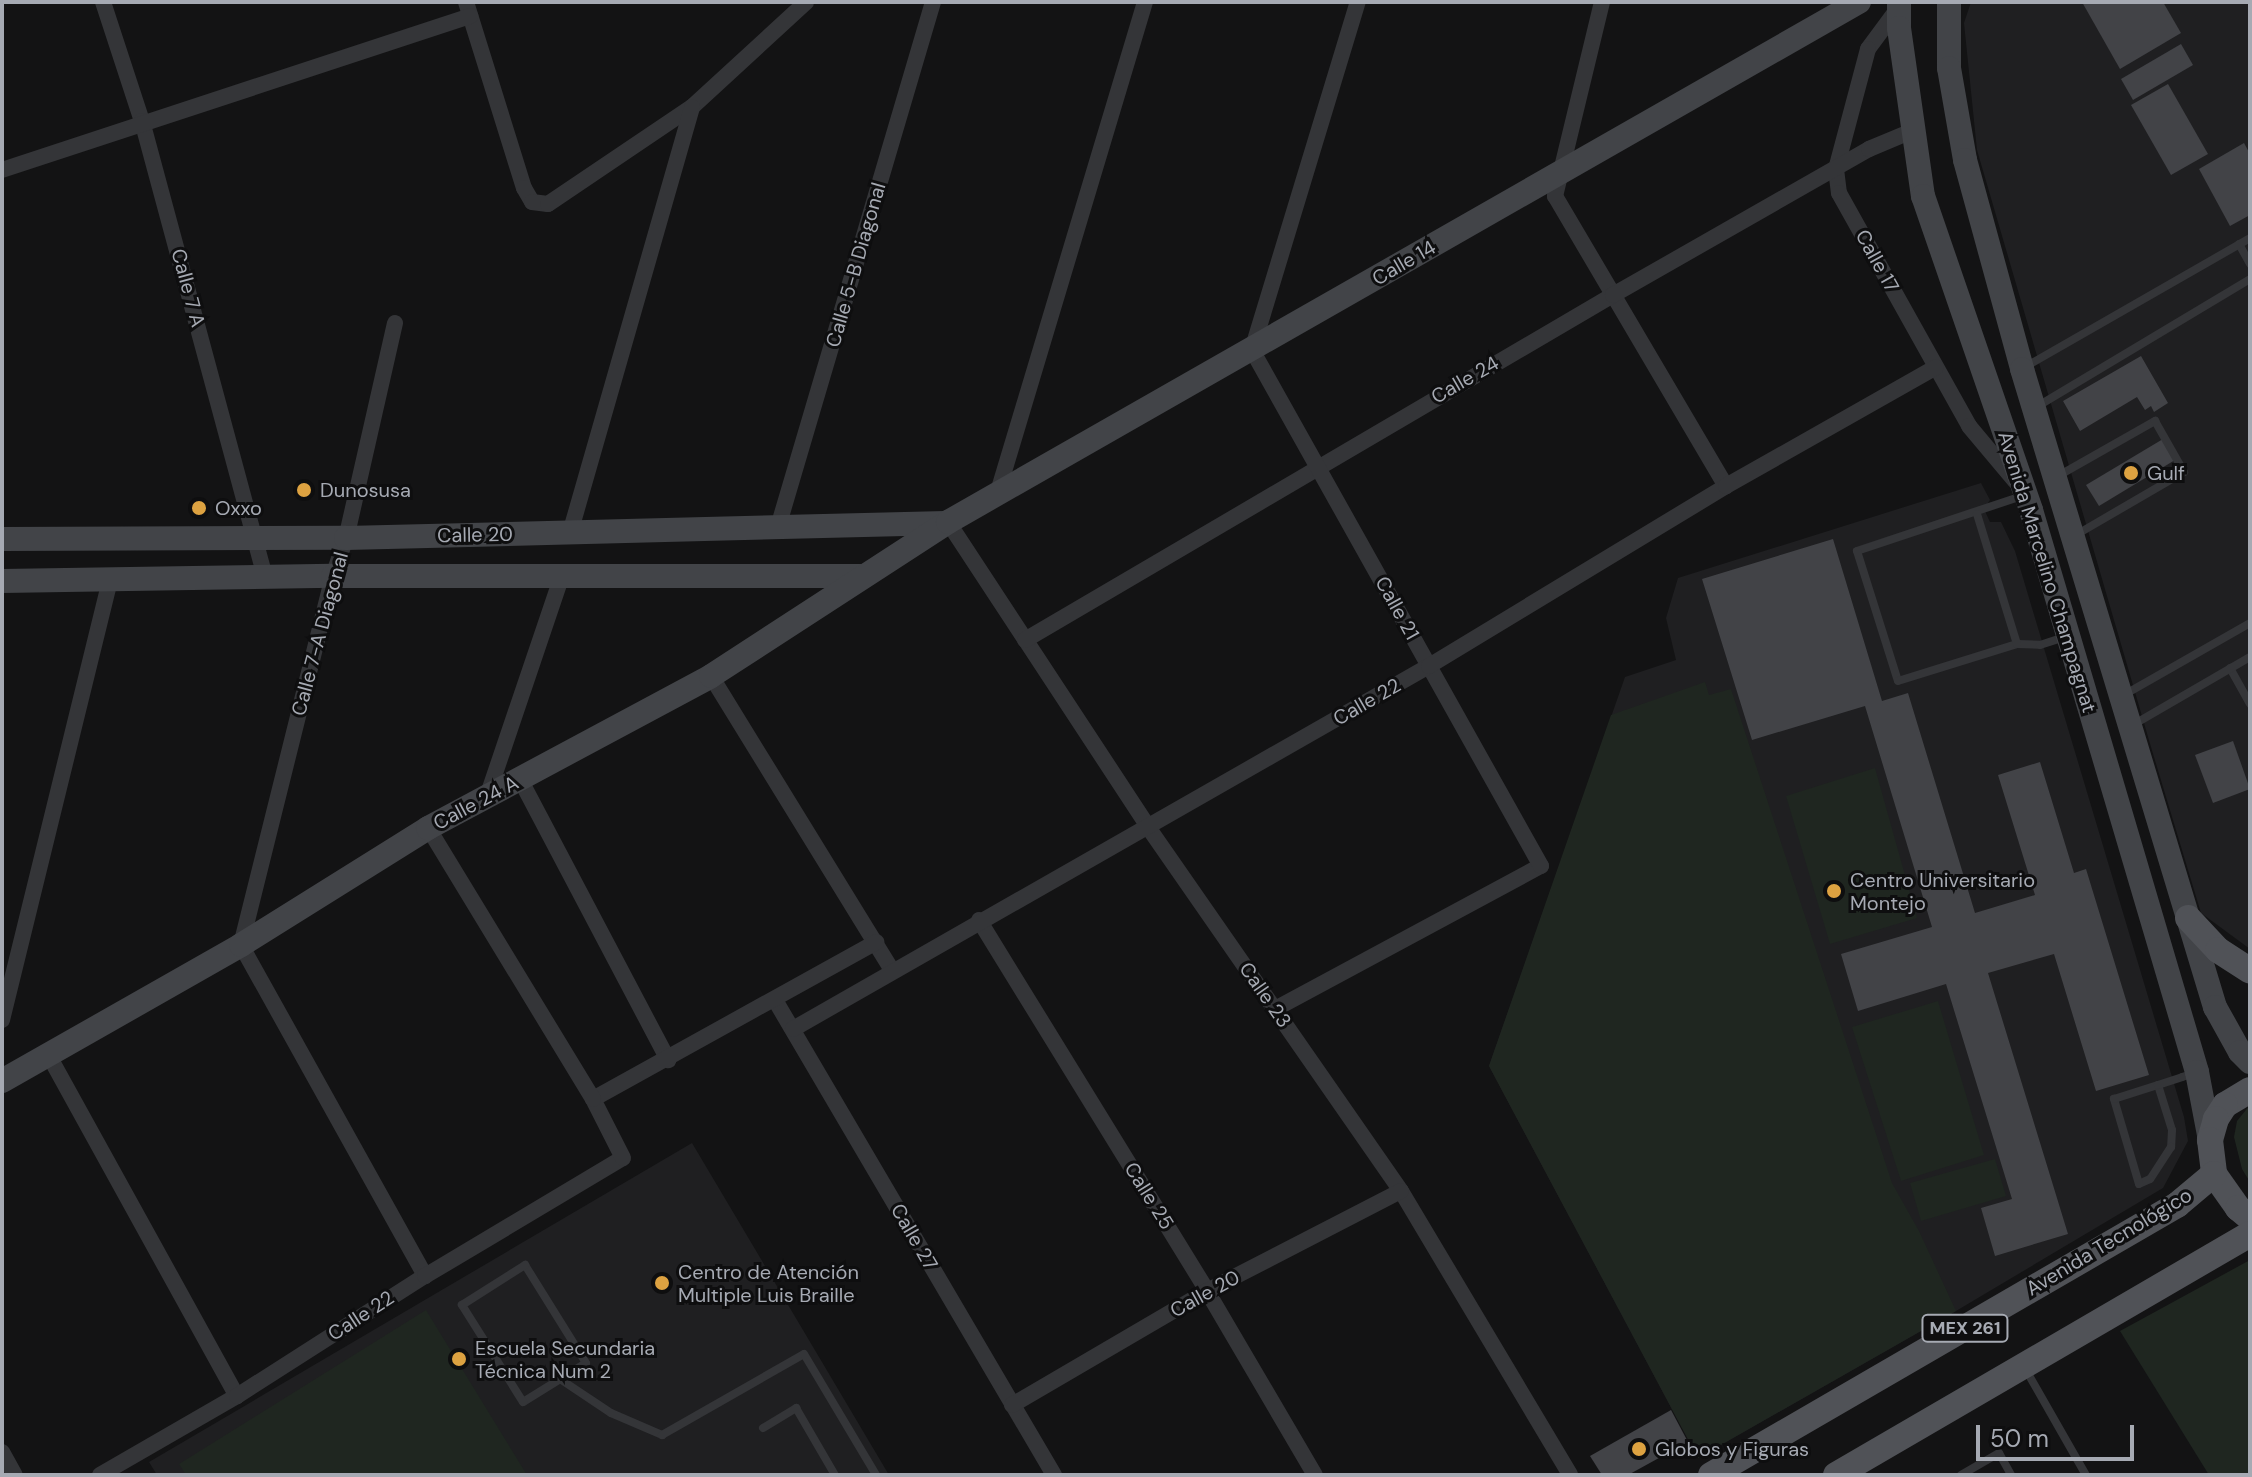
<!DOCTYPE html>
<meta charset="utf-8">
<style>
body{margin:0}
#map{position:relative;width:2252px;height:1477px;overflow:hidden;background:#131314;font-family:"DM Sans",sans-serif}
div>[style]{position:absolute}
.built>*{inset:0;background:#1f1f21}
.green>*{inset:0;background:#1f2620}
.building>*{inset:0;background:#424347}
.lane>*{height:8px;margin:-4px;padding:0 4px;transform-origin:4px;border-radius:4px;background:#343538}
.street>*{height:16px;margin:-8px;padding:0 8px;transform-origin:8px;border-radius:8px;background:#343538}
.secondary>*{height:24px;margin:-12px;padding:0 12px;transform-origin:12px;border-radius:12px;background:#424448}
.primary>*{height:26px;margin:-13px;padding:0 13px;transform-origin:13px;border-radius:13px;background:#505257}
.dots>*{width:22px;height:22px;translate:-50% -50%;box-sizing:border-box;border:4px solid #0e0e0f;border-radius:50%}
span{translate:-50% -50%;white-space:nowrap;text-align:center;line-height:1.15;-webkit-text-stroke:6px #0e0e0f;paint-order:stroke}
.shield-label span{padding:2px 6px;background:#0e0e0f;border:2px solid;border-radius:6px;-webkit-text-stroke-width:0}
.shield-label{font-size:18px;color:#a6aab3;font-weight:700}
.street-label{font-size:20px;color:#a6aab3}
.poi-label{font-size:20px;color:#a6aab3}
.left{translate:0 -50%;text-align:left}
.frame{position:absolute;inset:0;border:4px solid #a6aab3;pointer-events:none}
.scale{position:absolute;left:1976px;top:1425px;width:158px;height:36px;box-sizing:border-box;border:4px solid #a6aab3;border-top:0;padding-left:10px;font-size:24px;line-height:28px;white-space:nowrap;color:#a6aab3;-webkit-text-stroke:6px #0e0e0f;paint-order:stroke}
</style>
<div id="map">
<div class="built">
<div style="clip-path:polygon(1971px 2px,2250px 2px,2250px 949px,2201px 913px,2151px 747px,1977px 150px,1964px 23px)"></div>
<div style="clip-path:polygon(1981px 483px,1990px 500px,1984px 509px,1990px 522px,2001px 522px,2015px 551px,2184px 1117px,2188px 1141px,2163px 1188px,1956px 1311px,1698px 1458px,1489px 1066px,1625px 677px,1676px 660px,1666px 618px,1678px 578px)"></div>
<div style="clip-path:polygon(692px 1143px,889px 1475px,157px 1475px,149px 1462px)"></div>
</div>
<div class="green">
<div style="clip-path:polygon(1705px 682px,1709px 695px,1731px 689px,1892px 1183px,1919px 1231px,1956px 1311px,1698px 1458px,1489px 1066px,1611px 715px)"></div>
<div style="clip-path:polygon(1875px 768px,1917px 918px,1830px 944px,1786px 796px)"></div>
<div style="clip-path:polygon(1938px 1001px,1984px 1155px,1901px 1181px,1852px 1027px)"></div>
<div style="clip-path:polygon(2250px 1105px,2250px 1182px,2242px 1169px,2234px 1137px,2237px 1121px)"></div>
<div style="clip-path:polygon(1995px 1159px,2006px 1196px,1921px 1221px,1910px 1183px)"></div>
<div style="clip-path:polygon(2250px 1260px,2250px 1475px,2209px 1475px,2120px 1331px)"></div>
<div style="clip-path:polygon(426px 1310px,527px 1475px,186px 1475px,179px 1464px)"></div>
</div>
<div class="building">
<div style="clip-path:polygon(2082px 2px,2163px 2px,2181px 33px,2120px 69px)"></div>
<div style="clip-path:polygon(2181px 44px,2193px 65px,2133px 100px,2121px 79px)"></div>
<div style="clip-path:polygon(2168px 84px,2208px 154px,2171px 175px,2131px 105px)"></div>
<div style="clip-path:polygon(2244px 143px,2250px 154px,2250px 215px,2230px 226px,2199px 169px)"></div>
<div style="clip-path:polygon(2141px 356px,2168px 403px,2154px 412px,2151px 406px,2145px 410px,2137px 397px,2080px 431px,2063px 401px)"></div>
<div style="clip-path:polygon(2163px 439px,2175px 460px,2099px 506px,2086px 485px)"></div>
<div style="clip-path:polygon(1833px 539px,1882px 701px,1908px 693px,1975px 913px,2035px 895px,1998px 775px,2040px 762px,2074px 873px,2086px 869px,2149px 1075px,2096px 1091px,2054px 954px,1988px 973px,2068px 1234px,1995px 1256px,1981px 1208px,2012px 1199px,1946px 984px,1858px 1011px,1841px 954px,1932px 927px,1865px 706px,1752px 740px,1702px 579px)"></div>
<div style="clip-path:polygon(2233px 741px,2250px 789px,2213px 803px,2195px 755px)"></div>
<div style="clip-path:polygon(1671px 1410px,1688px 1442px,1628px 1475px,1602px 1475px,1590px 1456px)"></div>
</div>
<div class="lane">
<div style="left:2239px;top:244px;width:23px;rotate:61deg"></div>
<div style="left:2025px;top:367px;width:259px;rotate:-29.8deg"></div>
<div style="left:2038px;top:406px;width:247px;rotate:-30.9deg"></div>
<div style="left:2058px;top:476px;width:112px;rotate:-29.6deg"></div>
<div style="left:2155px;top:421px;width:59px;rotate:60.4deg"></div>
<div style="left:2184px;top:472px;width:127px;rotate:149.8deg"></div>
<div style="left:2022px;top:496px;width:174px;rotate:161.6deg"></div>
<div style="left:1857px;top:551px;width:136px;rotate:72.5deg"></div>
<div style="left:1898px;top:681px;width:125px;rotate:-17.3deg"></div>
<div style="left:2017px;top:644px;width:23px;rotate:2deg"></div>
<div style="left:2040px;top:645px;width:28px;rotate:-18deg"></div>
<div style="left:1977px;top:514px;width:136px;rotate:72.9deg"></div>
<div style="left:2230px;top:668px;width:41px;rotate:60.9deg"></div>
<div style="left:2122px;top:696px;width:147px;rotate:-29.7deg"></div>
<div style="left:2131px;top:726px;width:138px;rotate:-30.1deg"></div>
<div style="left:2158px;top:1085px;width:47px;rotate:72.7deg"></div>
<div style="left:2172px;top:1130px;width:17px;rotate:93deg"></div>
<div style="left:2171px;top:1147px;width:38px;rotate:123deg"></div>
<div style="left:2150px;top:1179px;width:12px;rotate:156deg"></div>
<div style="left:2139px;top:1184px;width:89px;rotate:-106.4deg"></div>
<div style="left:2114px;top:1099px;width:46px;rotate:-17.7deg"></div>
<div style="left:2158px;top:1085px;width:25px;rotate:-18deg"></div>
<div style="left:2182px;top:1077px;width:10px;rotate:-17deg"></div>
<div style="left:525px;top:1265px;width:115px;rotate:58.1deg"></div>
<div style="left:586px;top:1363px;width:74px;rotate:148.2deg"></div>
<div style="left:523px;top:1402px;width:115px;rotate:-122.2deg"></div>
<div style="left:462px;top:1305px;width:75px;rotate:-32.4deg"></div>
<div style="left:2026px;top:1370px;width:121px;rotate:60.3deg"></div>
<div style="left:560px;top:1379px;width:61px;rotate:33.7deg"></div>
<div style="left:611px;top:1413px;width:56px;rotate:23.3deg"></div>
<div style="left:662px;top:1435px;width:163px;rotate:-29.7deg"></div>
<div style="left:804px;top:1354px;width:141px;rotate:59.2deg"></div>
<div style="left:763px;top:1428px;width:39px;rotate:-31deg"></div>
<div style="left:796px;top:1408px;width:78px;rotate:59.8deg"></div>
<div style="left:1961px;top:1475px;width:44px;rotate:-30.1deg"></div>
<div style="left:1999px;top:1453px;width:25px;rotate:61deg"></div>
</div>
<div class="street">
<div style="left:103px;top:2px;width:125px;rotate:71.9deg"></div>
<div style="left:142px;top:121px;width:472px;rotate:74.9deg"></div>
<div style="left:466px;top:2px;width:195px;rotate:72.7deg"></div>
<div style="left:524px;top:188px;width:16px;rotate:60deg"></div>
<div style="left:532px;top:202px;width:16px;rotate:7deg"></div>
<div style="left:548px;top:204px;width:174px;rotate:-34deg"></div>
<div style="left:692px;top:107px;width:155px;rotate:-42.6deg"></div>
<div style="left:1602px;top:2px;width:200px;rotate:103.6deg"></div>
<div style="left:1555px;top:196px;width:337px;rotate:59.5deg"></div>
<div style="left:1899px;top:7px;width:52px;rotate:126.4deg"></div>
<div style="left:1868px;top:49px;width:124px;rotate:104.9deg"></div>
<div style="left:1836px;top:169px;width:24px;rotate:83deg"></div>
<div style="left:1839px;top:193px;width:267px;rotate:60.8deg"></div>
<div style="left:1969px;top:426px;width:72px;rotate:50.1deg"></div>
<div style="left:2px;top:170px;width:493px;rotate:-18.2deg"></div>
<div style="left:395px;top:323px;width:221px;rotate:102.8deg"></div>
<div style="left:346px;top:538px;width:40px;rotate:108.9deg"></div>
<div style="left:333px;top:576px;width:380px;rotate:104deg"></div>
<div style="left:241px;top:945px;width:379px;rotate:60.9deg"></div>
<div style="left:997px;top:495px;width:515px;rotate:-73.29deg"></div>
<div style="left:948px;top:522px;width:365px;rotate:56.7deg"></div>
<div style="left:1148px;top:827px;width:443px;rotate:55.2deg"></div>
<div style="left:1401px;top:1191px;width:330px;rotate:59.2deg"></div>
<div style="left:778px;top:527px;width:547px;rotate:-73.55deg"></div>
<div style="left:570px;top:533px;width:443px;rotate:-74deg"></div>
<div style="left:1025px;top:640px;width:682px;rotate:-30.4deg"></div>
<div style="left:1613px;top:295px;width:295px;rotate:-29.7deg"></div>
<div style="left:1869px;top:149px;width:47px;rotate:-22.7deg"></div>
<div style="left:711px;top:676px;width:345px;rotate:58.4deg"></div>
<div style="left:520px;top:779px;width:318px;rotate:62.2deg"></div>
<div style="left:487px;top:797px;width:231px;rotate:-71.3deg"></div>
<div style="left:979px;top:920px;width:435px;rotate:58.4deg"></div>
<div style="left:1207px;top:1291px;width:213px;rotate:59.6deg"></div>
<div style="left:775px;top:1000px;width:551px;rotate:59.57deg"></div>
<div style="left:1275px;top:1009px;width:302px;rotate:-28.3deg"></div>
<div style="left:1541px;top:866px;width:591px;rotate:-119.25deg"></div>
<div style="left:1252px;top:350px;width:364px;rotate:-73.1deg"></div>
<div style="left:2px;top:1020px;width:452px;rotate:-76.2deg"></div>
<div style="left:793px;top:1029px;width:732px;rotate:-29.72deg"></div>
<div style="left:1429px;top:666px;width:347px;rotate:-31.2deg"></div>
<div style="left:1726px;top:486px;width:241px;rotate:-29.5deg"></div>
<div style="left:48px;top:1054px;width:391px;rotate:61.1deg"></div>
<div style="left:593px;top:1099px;width:324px;rotate:-29deg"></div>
<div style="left:1012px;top:1405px;width:226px;rotate:-30.3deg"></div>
<div style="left:1207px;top:1291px;width:218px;rotate:-27.3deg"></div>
<div style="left:2px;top:1452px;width:26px;rotate:61deg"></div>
<div style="left:100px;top:1475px;width:158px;rotate:-30deg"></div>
<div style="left:237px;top:1396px;width:223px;rotate:-32.6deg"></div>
<div style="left:425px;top:1276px;width:230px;rotate:-30.8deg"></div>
<div style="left:623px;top:1158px;width:66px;rotate:-117deg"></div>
<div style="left:593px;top:1099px;width:317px;rotate:-121.3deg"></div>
</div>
<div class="secondary">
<div style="left:1899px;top:2px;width:26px;rotate:90deg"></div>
<div style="left:1899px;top:28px;width:170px;rotate:81.9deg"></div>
<div style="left:1923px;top:196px;width:332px;rotate:71deg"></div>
<div style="left:2031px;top:510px;width:586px;rotate:73.54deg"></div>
<div style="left:2197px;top:1072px;width:69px;rotate:79.2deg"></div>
<div style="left:1949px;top:2px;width:66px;rotate:90deg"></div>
<div style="left:1949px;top:68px;width:93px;rotate:80.1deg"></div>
<div style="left:1965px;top:160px;width:217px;rotate:74.7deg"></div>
<div style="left:2022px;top:369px;width:667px;rotate:73.17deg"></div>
<div style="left:2215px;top:1007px;width:51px;rotate:60.9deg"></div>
<div style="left:2240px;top:1052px;width:14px;rotate:45deg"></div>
<div style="left:2px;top:539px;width:344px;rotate:-0.2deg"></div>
<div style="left:346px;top:538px;width:600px;rotate:-1.43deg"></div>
<div style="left:2px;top:581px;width:331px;rotate:-0.9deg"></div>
<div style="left:333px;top:576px;width:531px"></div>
<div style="left:2px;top:1081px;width:275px;rotate:-29.6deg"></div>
<div style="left:241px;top:945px;width:221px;rotate:-32deg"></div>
<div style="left:428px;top:828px;width:321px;rotate:-28.2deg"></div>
<div style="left:711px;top:676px;width:283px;rotate:-33deg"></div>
<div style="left:948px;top:522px;width:1049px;rotate:-29.72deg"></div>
</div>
<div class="primary">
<div style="left:2188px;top:918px;width:44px;rotate:46.8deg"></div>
<div style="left:2218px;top:950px;width:38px;rotate:33deg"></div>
<div style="left:2250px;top:1090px;width:29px;rotate:149deg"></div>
<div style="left:2225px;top:1105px;width:17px;rotate:123deg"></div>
<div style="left:2216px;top:1119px;width:22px;rotate:106deg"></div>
<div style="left:2210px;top:1140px;width:34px;rotate:83deg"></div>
<div style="left:2214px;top:1174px;width:42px;rotate:54.8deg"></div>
<div style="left:2238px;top:1208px;width:16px;rotate:40deg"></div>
<div style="left:1711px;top:1475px;width:539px;rotate:-30.09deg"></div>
<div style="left:2177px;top:1205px;width:48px;rotate:-40deg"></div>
<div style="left:1836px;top:1475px;width:479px;rotate:-30.2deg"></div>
</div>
<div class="dots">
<div style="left:2131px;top:473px;background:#dda241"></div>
<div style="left:304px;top:490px;background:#dda241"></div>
<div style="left:199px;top:508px;background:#dda241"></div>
<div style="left:1834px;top:891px;background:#dda241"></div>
<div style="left:662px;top:1283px;background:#dda241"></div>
<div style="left:459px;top:1359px;background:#dda241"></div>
<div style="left:1639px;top:1449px;background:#dda241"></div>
</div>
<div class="shield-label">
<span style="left:1965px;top:1328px">MEX 261</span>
</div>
<div class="street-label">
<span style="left:1877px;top:261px;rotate:61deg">Calle 17</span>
<span style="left:1404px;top:263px;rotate:-30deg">Calle 14</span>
<span style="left:856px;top:265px;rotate:-74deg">Calle 5-B Diagonal</span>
<span style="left:188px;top:288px;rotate:75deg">Calle 7 A</span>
<span style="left:1465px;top:380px;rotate:-30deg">Calle 24</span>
<span style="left:475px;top:535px;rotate:-1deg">Calle 20</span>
<span style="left:2047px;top:572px;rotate:73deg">Avenida Marcelino Champagnat</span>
<span style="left:1397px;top:608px;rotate:61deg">Calle 21</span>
<span style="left:320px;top:634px;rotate:-75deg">Calle 7-A Diagonal</span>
<span style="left:1367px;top:702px;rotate:-30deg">Calle 22</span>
<span style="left:476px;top:803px;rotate:-28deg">Calle 24 A</span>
<span style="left:1265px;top:995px;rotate:55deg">Calle 23</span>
<span style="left:1149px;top:1196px;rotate:58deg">Calle 25</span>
<span style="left:914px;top:1237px;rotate:60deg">Calle 27</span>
<span style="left:2109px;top:1242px;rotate:-31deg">Avenida Tecnológico</span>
<span style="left:1205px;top:1294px;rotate:-29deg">Calle 20</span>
<span style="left:361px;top:1316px;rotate:-33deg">Calle 22</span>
</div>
<div class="poi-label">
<span class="left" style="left:2147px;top:473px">Gulf</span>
<span class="left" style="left:320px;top:490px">Dunosusa</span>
<span class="left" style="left:215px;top:508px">Oxxo</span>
<span class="left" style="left:1850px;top:892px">Centro Universitario<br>Montejo</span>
<span class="left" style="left:678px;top:1284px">Centro de Atención<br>Multiple Luis Braille</span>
<span class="left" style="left:475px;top:1360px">Escuela Secundaria<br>Técnica Num 2</span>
<span class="left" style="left:1655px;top:1449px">Globos y Figuras</span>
</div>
<div class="frame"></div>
<div class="scale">50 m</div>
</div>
